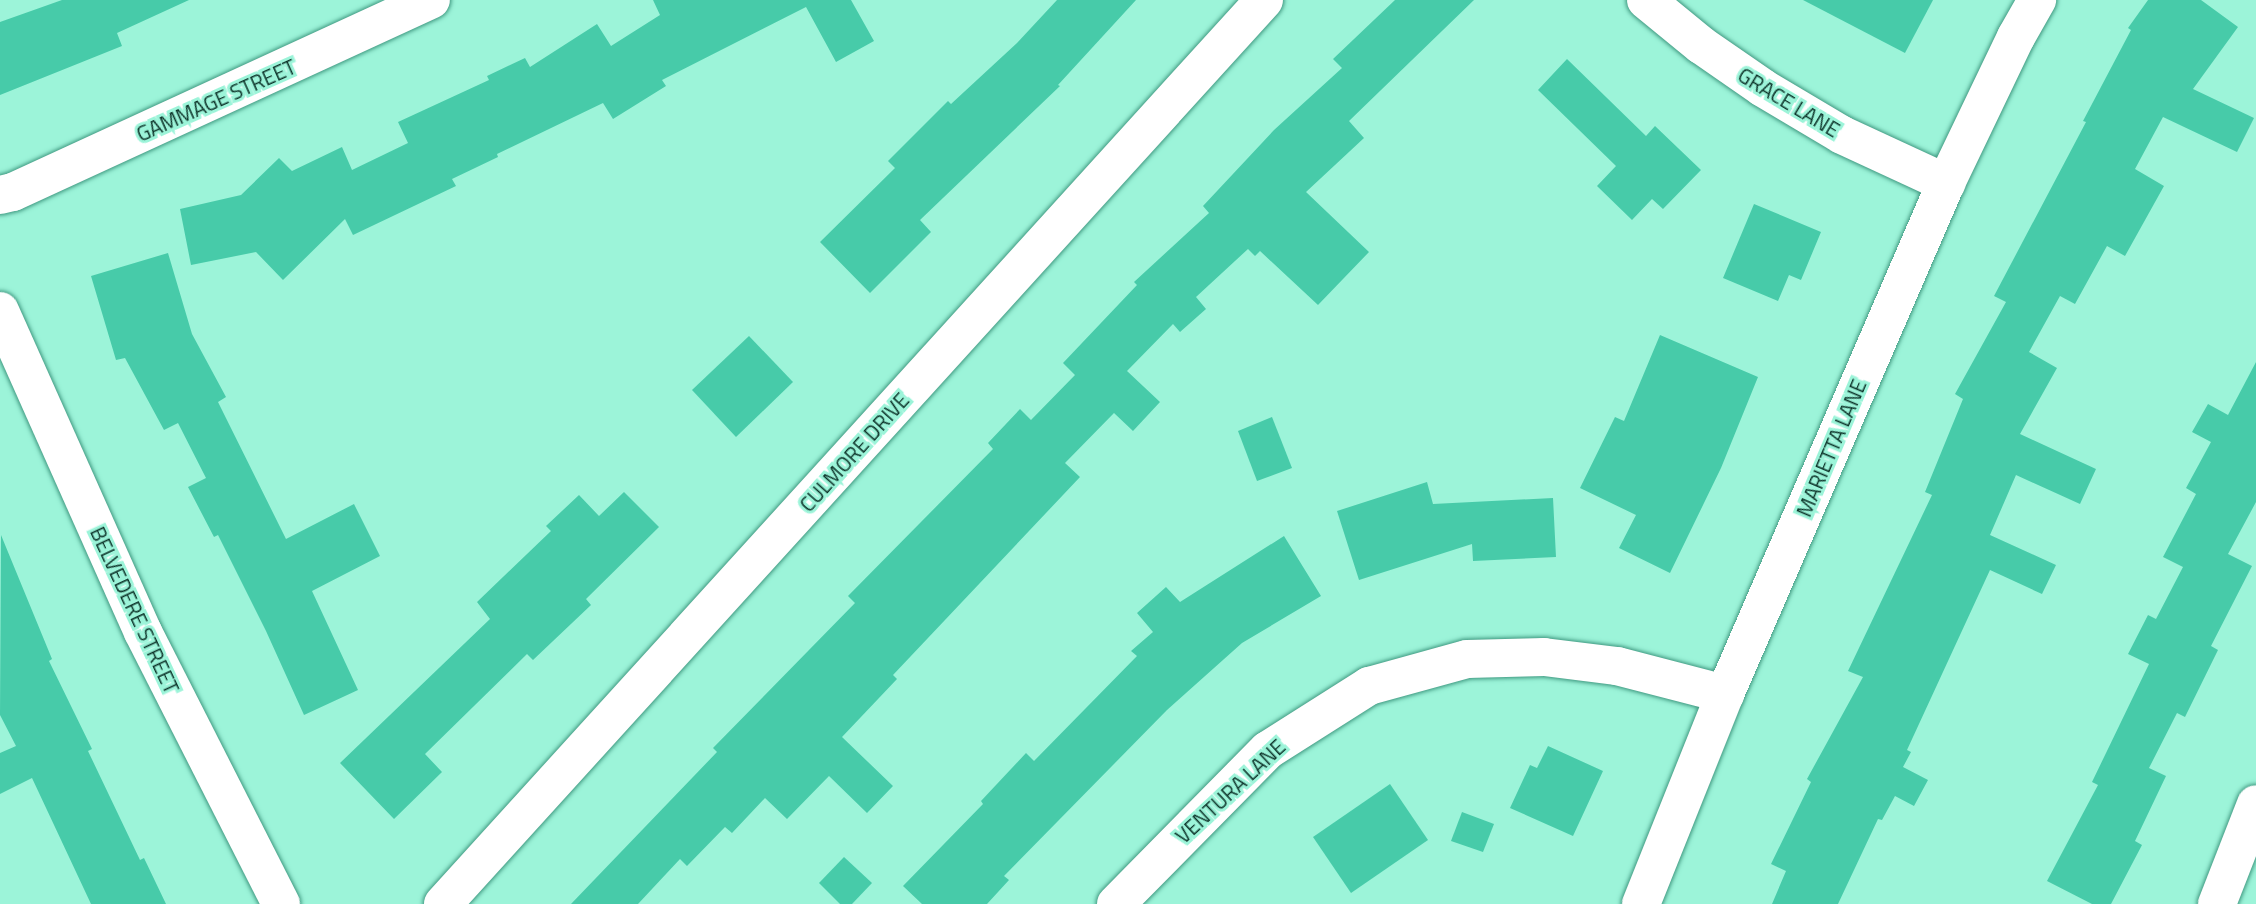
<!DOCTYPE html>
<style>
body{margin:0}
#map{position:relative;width:2256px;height:904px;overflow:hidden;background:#9cf4d9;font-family:"Titillium Web",sans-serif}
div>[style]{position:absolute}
.building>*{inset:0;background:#47cba9}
.roads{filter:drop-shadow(0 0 2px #409981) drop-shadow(0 0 2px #409981)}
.minor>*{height:38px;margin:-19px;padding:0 19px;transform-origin:19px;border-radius:19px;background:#fff}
span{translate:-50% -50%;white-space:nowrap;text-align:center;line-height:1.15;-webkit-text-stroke:6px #9cf4d9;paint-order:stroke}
.street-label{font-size:21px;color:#0e342a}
</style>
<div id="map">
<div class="building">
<div style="clip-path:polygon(62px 0,189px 0,117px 33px,122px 46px,0 95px,0 22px)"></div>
<div style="clip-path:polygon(653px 0,851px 0,874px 41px,836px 62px,806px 7px,662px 80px,666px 86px,613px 119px,603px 103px,497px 154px,498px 157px,452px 179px,456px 186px,353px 235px,345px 219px,283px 280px,256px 252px,191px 265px,180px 209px,241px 195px,279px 158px,292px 171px,342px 147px,352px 170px,408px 143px,398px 122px,489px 80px,487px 76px,525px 58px,530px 67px,597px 24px,611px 46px,660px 15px)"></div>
<div style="clip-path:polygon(1057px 0,1136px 0,1058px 85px,1060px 86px,920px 220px,931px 232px,870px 293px,820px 242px,895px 168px,888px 161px,948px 101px,951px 104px,1017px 43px)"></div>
<div style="clip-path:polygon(1395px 0,1474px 0,1349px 121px,1364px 138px,1306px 192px,1369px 252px,1318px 305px,1260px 251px,1255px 256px,1248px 249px,1196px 297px,1206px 309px,1180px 332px,1173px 324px,1127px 371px,1160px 402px,1133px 431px,1114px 413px,1065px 463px,1080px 477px,893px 675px,897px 679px,842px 737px,893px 786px,867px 813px,829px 776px,787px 819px,765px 798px,732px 833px,725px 827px,687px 866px,680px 859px,638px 904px,571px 904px,717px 752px,713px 748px,855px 603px,848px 596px,993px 449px,988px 443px,1020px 409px,1031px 420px,1075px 375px,1063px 363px,1137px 285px,1134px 282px,1209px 213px,1203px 206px,1274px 130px,1342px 68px,1333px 59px)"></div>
<div style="clip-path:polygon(1803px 0,1933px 0,1905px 53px)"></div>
<div style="clip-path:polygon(2148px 0,2201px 0,2238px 27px,2193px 89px,2254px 118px,2237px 152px,2163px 117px,2135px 169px,2164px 186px,2125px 256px,2107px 246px,2075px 304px,2060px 296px,2029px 352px,2057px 368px,2020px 434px,2096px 469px,2080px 504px,2016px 475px,1990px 535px,2056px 565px,2042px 594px,1990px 570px,1907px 750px,1911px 752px,1903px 767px,1928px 780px,1914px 806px,1895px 796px,1882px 820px,1878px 819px,1838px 904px,1772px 904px,1786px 871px,1771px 864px,1811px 782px,1807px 779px,1863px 677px,1848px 671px,1932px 495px,1925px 492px,1963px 399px,1955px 394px,2006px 302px,1994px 296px,2086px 122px,2083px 121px,2131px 30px,2128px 28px)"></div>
<div style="clip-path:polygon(1567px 59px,1646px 136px,1655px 126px,1701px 170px,1663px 209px,1652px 199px,1632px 220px,1597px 186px,1616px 166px,1538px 90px)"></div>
<div style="clip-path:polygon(1754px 204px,1821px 232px,1801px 280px,1789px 275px,1778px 301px,1723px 278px)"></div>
<div style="clip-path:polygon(168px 253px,192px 334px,226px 397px,218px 402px,286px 539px,354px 504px,380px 556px,312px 591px,358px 690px,304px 715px,266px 631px,218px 535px,214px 537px,188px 487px,206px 478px,178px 423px,164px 430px,125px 358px,116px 360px,91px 276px)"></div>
<div style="clip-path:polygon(1660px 335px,1758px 377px,1721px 468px,1670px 573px,1619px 548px,1636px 515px,1580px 488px,1615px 417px,1624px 421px)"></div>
<div style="clip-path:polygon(749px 336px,793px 382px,736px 437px,692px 390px)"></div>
<div style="clip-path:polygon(2256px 362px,2256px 502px,2228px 554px,2252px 566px,2211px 646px,2218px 650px,2185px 717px,2177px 713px,2149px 768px,2166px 776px,2135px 841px,2142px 845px,2111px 904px,2092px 904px,2047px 881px,2098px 785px,2092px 782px,2149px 664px,2128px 654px,2148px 615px,2156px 619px,2183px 567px,2163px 557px,2196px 494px,2186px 488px,2211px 442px,2192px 432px,2208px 404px,2228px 415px)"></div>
<div style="clip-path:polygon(1272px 417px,1292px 468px,1257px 481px,1238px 431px)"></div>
<div style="clip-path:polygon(1427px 482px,1433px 504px,1553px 498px,1556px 557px,1473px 561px,1472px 544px,1359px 580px,1337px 511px)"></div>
<div style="clip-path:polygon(624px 492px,659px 527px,586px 599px,591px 605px,533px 660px,527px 654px,425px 754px,442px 772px,394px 819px,340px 763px,490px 619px,477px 602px,551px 531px,546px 526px,579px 495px,599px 516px)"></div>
<div style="clip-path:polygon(1px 535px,52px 659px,49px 661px,92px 749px,88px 751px,140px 860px,144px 858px,166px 904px,91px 904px,32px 778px,0 794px,0 753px,16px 746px,0 715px)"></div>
<div style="clip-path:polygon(1284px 536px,1321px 596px,1242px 643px,1167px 710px,1004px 876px,1009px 880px,987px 904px,922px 904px,903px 886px,983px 804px,981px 801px,1026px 753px,1034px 761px,1137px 656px,1131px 651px,1153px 632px,1137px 613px,1166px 587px,1180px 602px)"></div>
<div style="clip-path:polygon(1548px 746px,1603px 771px,1573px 836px,1510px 808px,1530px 765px,1537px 768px)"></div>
<div style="clip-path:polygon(1390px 784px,1428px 840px,1351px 893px,1313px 837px)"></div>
<div style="clip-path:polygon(1462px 812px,1494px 824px,1483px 852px,1451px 841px)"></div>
<div style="clip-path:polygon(844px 857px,872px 883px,852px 904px,840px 904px,819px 883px)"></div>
</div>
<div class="roads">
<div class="minor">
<div style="left:1646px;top:0;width:71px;rotate:39.3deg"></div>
<div style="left:1701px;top:45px;width:75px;rotate:34.7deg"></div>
<div style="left:1763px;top:88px;width:92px;rotate:30.7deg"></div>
<div style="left:1842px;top:135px;width:115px;rotate:24.8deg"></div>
<div style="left:0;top:195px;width:13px;rotate:-13deg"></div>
<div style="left:13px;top:192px;width:460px;rotate:-24.7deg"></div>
<div style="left:0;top:311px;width:351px;rotate:66deg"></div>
<div style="left:143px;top:632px;width:305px;rotate:63.1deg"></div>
<div style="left:443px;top:904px;width:1221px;rotate:-47.75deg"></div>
<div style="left:1116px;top:904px;width:216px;rotate:-45.4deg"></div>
<div style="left:1268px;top:750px;width:120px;rotate:-32.4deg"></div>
<div style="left:1369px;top:686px;width:102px;rotate:-15.4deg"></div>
<div style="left:1467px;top:659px;width:77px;rotate:-1.5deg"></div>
<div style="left:1544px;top:657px;width:74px;rotate:7deg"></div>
<div style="left:1617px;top:666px;width:112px;rotate:14.5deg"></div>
<div style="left:1641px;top:904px;width:226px;rotate:-68.2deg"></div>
<div style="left:1725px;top:694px;width:557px;rotate:-66.61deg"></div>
<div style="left:1946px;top:183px;width:162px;rotate:-64.4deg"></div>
<div style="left:2016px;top:37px;width:43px;rotate:-60.4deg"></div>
<div style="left:2217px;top:904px;width:107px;rotate:-68.7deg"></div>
</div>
</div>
<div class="street-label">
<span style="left:216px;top:100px;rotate:-24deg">GAMMAGE STREET</span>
<span style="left:1789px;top:102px;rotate:31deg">GRACE LANE</span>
<span style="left:1831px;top:448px;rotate:-67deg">MARIETTA LANE</span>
<span style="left:854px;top:452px;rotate:-48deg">CULMORE DRIVE</span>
<span style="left:135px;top:610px;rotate:65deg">BELVEDERE STREET</span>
<span style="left:1230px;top:791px;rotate:-43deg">VENTURA LANE</span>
</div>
</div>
